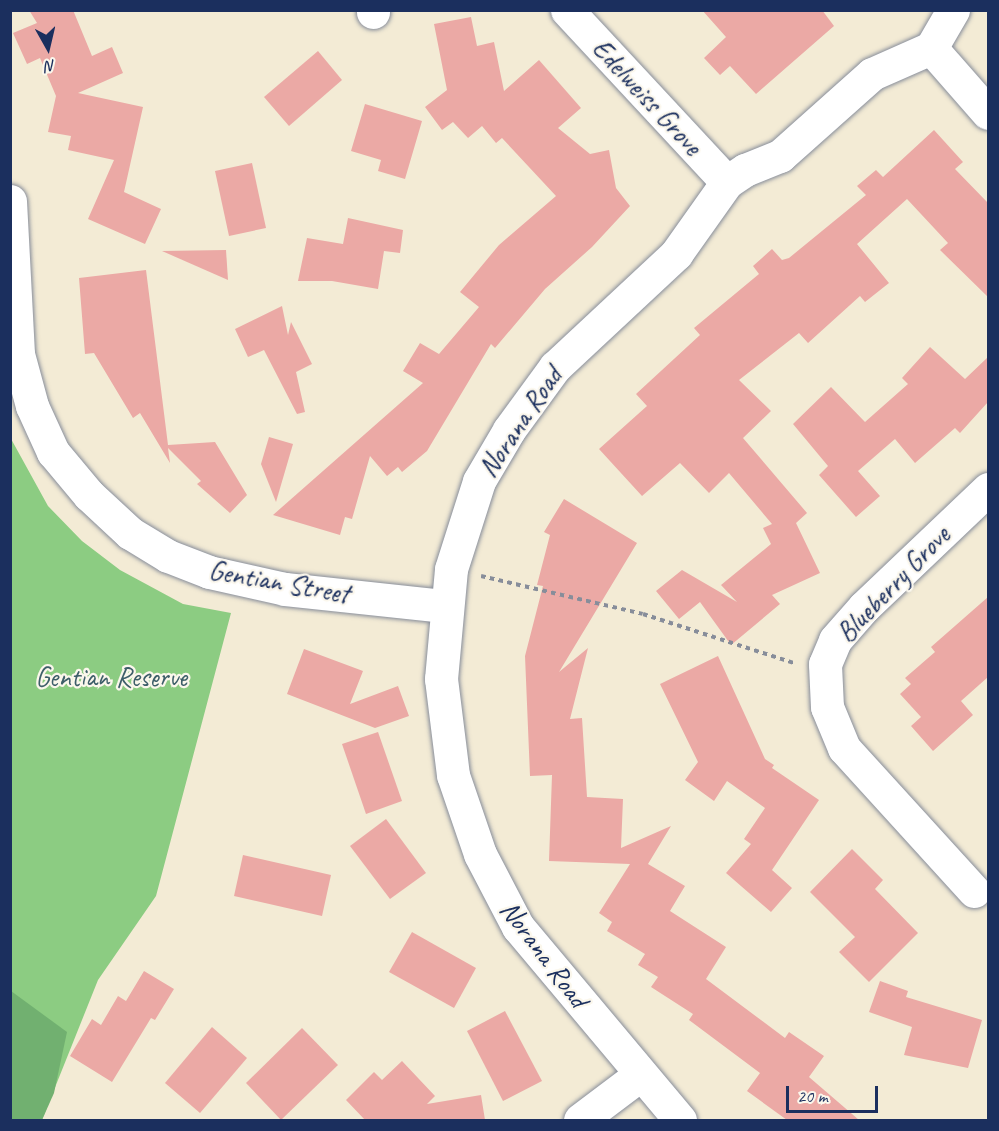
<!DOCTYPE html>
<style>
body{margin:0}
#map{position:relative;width:999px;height:1131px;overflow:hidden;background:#f3ebd5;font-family:Caveat,sans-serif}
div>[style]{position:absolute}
.green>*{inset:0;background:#8ccc82}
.forest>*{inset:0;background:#71b070}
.building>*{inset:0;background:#eba9a5}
.path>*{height:4px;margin-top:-2px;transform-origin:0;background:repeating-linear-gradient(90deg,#878d9a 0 4.5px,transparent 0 9px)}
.roads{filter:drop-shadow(0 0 2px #878d9a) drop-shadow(0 0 2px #878d9a)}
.minor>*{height:33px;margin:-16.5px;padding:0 16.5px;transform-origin:16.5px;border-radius:16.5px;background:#fff}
span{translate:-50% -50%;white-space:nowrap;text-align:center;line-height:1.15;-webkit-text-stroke:4.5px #fbf7ec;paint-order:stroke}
.street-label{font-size:28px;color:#1b2f5e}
.park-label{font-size:28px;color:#3d5e69}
.frame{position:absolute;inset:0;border:12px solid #1b2f5e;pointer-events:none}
.north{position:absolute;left:18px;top:18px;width:60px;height:60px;-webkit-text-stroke:4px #fbf7ec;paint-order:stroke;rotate:172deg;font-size:16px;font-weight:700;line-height:24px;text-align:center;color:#1b2f5e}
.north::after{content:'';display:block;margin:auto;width:21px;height:27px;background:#1b2f5e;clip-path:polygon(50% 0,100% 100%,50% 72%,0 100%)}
.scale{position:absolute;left:786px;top:1086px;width:92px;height:27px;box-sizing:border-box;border:3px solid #1b2f5e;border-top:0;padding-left:8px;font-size:18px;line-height:21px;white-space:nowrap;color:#1b2f5e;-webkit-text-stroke:4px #fbf7ec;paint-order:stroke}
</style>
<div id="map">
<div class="green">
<div style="clip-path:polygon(10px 437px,48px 506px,82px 541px,120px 570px,183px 604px,231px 613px,156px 896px,98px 980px,42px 1120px,10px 1120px)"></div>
</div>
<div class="forest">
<div style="clip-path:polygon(11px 991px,67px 1032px,54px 1093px,42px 1120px,11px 1120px)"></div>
</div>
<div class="building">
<div style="clip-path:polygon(29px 10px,73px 10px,92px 56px,112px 47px,123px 73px,78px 93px,143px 107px,124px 192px,161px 209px,145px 244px,88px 219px,114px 160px,68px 150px,71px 136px,48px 132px,56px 96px,40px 58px,27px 64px,13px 33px,37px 23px)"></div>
<div style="clip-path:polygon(702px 10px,822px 10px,834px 26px,756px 94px,730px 66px,720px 75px,704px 58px,726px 37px)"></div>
<div style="clip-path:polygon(471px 17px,477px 46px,494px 42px,504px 91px,539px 60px,581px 108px,558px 128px,590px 154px,609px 150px,616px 188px,630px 206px,592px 247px,545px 289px,495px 348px,491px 344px,427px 451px,402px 472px,398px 467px,387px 476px,370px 456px,352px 519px,345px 517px,340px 535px,273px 515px,423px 383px,403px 371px,420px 343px,439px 354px,479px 307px,460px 292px,499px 245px,556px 196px,502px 138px,496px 143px,482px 126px,468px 138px,453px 122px,442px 130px,425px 107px,447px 90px,434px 24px)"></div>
<div style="clip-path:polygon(318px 51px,342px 80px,289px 126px,264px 97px)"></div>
<div style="clip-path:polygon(365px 104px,422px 121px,405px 179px,378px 171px,381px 160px,351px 151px)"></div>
<div style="clip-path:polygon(934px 130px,963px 162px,955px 169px,988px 203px,988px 297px,940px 250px,948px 243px,907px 199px,857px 244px,889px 283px,865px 302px,860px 296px,808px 343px,799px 333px,739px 380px,771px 411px,743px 438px,807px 513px,796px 523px,820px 573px,772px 595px,780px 604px,731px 645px,700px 602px,679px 619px,656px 591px,682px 570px,737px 602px,721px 585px,771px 544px,763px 528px,772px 524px,729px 473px,709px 493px,680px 463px,642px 496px,599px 449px,647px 406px,636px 394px,700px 335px,694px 328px,759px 274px,753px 266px,772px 249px,782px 260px,789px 258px,866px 195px,857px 186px,876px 170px,883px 177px)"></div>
<div style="clip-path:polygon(252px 163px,266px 228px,229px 236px,215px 171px)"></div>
<div style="clip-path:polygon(348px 218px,403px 230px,400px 253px,384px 251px,378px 289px,332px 281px,298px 281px,307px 238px,343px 244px)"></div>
<div style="clip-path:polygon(226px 250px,228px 280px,162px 251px)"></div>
<div style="clip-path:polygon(146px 270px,168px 445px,215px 442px,247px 495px,230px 513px,197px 484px,201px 481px,168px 448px,170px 463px,140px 413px,133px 418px,94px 353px,85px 354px,79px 278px)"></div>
<div style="clip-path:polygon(282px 306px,288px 335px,291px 322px,312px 364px,296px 372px,305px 412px,297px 414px,264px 350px,248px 357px,235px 329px)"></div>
<div style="clip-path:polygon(930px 347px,965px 379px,988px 357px,988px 402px,960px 433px,955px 428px,915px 463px,895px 439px,858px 471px,880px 496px,856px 517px,819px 475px,828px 466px,793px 424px,831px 387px,865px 422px,908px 384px,902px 378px)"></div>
<div style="clip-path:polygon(269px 437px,293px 444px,276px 502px,261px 464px)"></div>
<div style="clip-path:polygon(564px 499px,637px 543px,559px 672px,588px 648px,570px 719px,582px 718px,587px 797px,623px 799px,621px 848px,671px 826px,648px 864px,685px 886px,670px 911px,726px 947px,706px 979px,785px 1038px,789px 1032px,824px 1056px,809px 1077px,859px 1120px,787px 1120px,747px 1091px,760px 1073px,689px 1020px,693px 1014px,651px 987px,658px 977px,638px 965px,645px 954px,607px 931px,612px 922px,599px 913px,630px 864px,549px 861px,552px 775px,530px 776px,525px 656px,543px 586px,537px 585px,550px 535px,544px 532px)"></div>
<div style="clip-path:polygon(988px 597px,988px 677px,961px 701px,973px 715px,933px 751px,911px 726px,921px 717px,900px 694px,911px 684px,905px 678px,935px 652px,931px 647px)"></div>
<div style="clip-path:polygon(304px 649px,363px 671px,350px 704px,398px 686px,409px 716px,375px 728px,287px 694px)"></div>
<div style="clip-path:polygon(718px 656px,765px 759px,774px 765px,772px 768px,819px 800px,772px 870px,792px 888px,771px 912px,726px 873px,751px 844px,744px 839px,765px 808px,727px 781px,714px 801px,685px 780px,698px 762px,660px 684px)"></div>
<div style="clip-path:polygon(378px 732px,402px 801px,366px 814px,342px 744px)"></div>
<div style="clip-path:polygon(386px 819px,426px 873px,390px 899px,350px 846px)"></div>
<div style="clip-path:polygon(852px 849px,883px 880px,875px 889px,918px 933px,869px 982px,839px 952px,855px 937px,810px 892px)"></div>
<div style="clip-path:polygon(243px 855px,331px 875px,322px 916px,234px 896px)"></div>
<div style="clip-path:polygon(412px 932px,476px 968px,454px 1008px,389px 972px)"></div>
<div style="clip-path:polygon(144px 971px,174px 989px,155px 1020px,151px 1018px,112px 1082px,70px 1056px,92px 1019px,101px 1025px,118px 996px,126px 1001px)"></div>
<div style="clip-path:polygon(880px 981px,908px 991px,906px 997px,982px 1020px,968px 1068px,904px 1055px,912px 1027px,869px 1012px)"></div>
<div style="clip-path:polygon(505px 1011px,542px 1081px,503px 1101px,467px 1031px)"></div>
<div style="clip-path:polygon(212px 1027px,247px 1058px,200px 1113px,165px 1083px)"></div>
<div style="clip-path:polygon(302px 1028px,338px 1065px,281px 1120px,246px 1083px)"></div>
<div style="clip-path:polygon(402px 1061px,435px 1096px,427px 1104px,481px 1095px,485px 1120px,365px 1120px,346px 1100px,374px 1072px,382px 1080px)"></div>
</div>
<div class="path">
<div style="left:481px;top:576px;width:166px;rotate:13.2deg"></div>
<div style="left:643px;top:614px;width:159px;rotate:18deg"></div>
</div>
<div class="roads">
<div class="minor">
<div style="left:567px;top:10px;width:235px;rotate:47.1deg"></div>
<div style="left:373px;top:12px;width:2px;rotate:-90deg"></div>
<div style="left:931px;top:48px;width:86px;rotate:48.8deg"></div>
<div style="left:10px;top:201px;width:153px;rotate:87deg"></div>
<div style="left:18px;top:354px;width:54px;rotate:74.9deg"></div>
<div style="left:32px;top:406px;width:51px;rotate:65.5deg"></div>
<div style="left:53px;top:452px;width:56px;rotate:50.1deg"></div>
<div style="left:89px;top:495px;width:56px;rotate:42.8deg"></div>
<div style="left:130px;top:533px;width:44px;rotate:31.2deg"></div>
<div style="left:168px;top:556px;width:44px;rotate:21.3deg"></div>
<div style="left:209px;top:572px;width:78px;rotate:12.6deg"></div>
<div style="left:285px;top:589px;width:161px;rotate:6.1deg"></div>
<div style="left:974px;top:891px;width:193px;rotate:-132.3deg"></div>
<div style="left:844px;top:748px;width:44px;rotate:-112.5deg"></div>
<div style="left:827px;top:707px;width:43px;rotate:-92.7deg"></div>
<div style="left:825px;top:664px;width:26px;rotate:-67deg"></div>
<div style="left:835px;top:640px;width:44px;rotate:-48.7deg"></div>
<div style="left:864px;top:607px;width:171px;rotate:-43.6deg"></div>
<div style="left:580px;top:1120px;width:76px;rotate:-37deg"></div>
<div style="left:680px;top:1120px;width:252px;rotate:-130deg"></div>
<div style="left:518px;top:927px;width:82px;rotate:-117.5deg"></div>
<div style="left:480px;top:854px;width:83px;rotate:-108.9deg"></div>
<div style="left:453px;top:775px;width:97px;rotate:-97.1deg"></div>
<div style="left:441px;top:679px;width:110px;rotate:-84.8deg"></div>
<div style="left:451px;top:569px;width:92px;rotate:-72.3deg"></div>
<div style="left:479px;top:481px;width:59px;rotate:-59.5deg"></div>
<div style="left:509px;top:430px;width:78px;rotate:-53.9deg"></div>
<div style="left:555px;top:367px;width:166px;rotate:-43deg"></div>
<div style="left:676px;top:254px;width:88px;rotate:-54.7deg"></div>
<div style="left:727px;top:182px;width:22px;rotate:-34deg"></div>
<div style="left:745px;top:170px;width:38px;rotate:-22deg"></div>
<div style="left:780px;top:156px;width:123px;rotate:-41.7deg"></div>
<div style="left:872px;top:74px;width:64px;rotate:-23.8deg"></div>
<div style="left:931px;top:48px;width:44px;rotate:-59.9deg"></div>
</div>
</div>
<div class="street-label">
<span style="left:647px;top:97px;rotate:47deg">Edelweiss Grove</span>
<span style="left:520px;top:422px;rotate:-56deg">Norana Road</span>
<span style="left:279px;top:582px;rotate:10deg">Gentian Street</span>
<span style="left:893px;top:584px;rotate:-46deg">Blueberry Grove</span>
<span style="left:544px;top:954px;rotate:53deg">Norana Road</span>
</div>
<div class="park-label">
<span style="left:111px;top:677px">Gentian Reserve</span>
</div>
<div class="frame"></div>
<div class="north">N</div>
<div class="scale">20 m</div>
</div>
